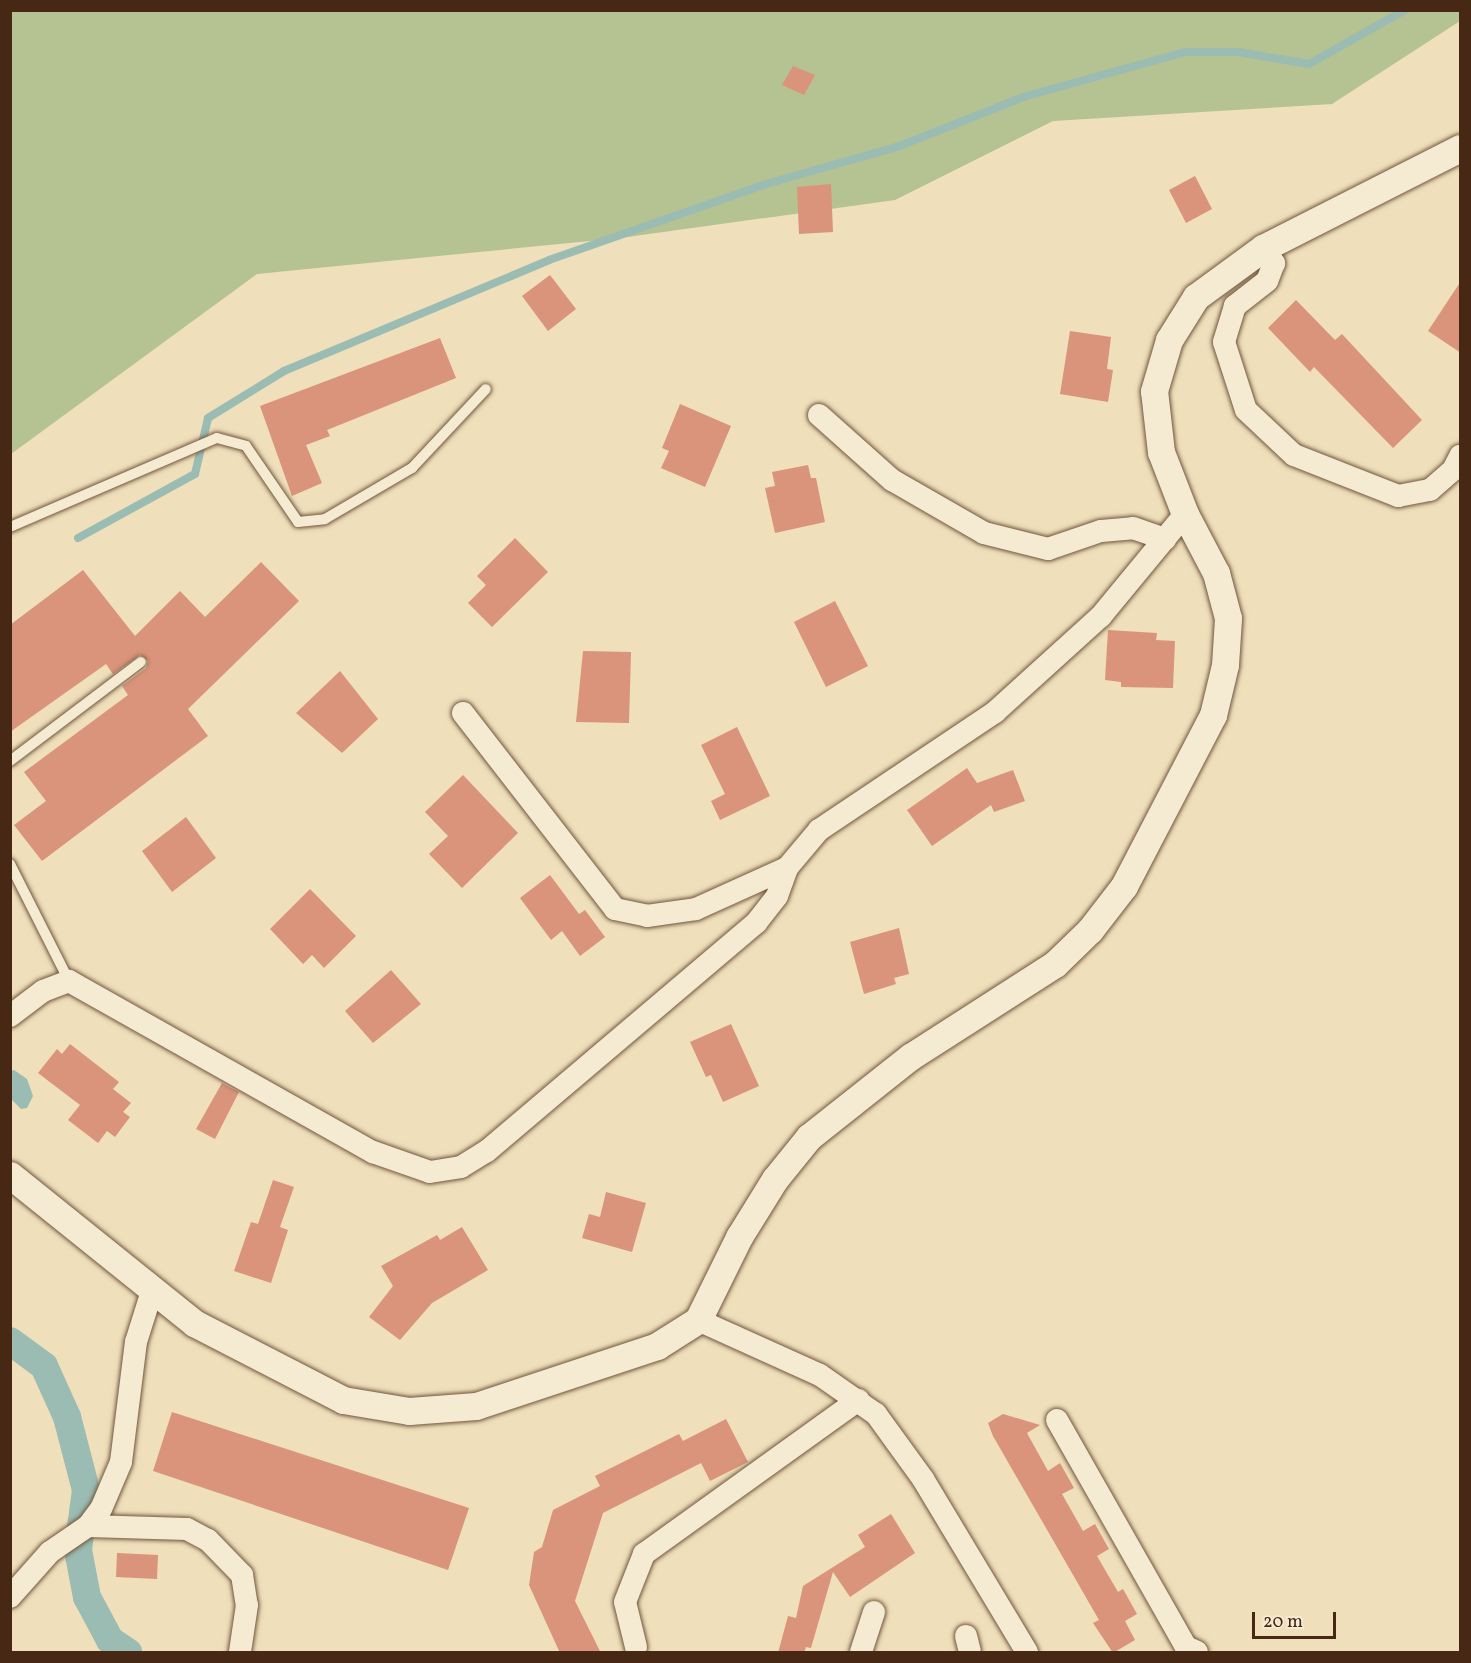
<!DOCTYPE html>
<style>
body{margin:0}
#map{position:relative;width:1471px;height:1663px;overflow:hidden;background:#efdfba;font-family:Vollkorn,serif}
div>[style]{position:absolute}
.green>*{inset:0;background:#b5c292}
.water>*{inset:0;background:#9abcb3}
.stream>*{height:8px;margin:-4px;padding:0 4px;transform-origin:4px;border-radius:4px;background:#9abcb3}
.canal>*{height:28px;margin:-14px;padding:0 14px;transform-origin:14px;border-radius:14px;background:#9abcb3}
.building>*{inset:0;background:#d9947b}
.roads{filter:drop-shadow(0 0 2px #71563e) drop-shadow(0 0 2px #71563e)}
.service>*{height:10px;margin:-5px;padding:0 5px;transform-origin:5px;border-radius:5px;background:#f5ead2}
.minor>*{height:22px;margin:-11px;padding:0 11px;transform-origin:11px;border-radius:11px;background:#f5ead2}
.tertiary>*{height:27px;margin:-13.5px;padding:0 13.5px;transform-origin:13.5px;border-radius:13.5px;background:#f5ead2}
span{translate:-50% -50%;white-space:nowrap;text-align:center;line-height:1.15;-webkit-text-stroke:6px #f5ead2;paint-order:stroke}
.frame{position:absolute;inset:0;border:12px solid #472815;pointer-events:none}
.scale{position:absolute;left:1252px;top:1612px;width:84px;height:27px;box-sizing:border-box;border:3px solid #472815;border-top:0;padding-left:8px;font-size:18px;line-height:21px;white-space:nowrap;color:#472815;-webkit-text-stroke:4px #f5ead2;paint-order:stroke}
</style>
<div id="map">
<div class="green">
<div style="clip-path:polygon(11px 11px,1460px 11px,1460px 21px,1332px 104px,1053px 121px,895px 200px,620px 238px,257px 274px,11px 454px)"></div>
</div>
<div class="water">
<div style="clip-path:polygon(14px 1070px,27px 1079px,33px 1096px,27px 1108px,21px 1109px,11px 1099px,11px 1071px)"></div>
</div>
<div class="stream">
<div style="left:78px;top:538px;width:133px;rotate:-28.7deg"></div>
<div style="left:195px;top:474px;width:57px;rotate:-76.9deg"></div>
<div style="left:208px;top:418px;width:89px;rotate:-31.7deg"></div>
<div style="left:284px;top:371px;width:287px;rotate:-22.7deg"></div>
<div style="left:549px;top:260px;width:230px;rotate:-19.3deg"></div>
<div style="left:766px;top:184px;width:136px;rotate:-15.8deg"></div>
<div style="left:897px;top:147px;width:136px;rotate:-21.6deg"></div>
<div style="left:1023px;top:97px;width:168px;rotate:-15.5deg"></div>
<div style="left:1185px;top:52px;width:53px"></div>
<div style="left:1238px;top:52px;width:72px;rotate:9.6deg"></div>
<div style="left:1309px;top:64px;width:110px;rotate:-29.4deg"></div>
</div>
<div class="canal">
<div style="left:10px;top:1341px;width:42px;rotate:36.3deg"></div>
<div style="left:44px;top:1366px;width:56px;rotate:65.7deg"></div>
<div style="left:67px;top:1417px;width:75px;rotate:75.4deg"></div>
<div style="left:86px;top:1490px;width:61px;rotate:97.6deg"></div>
<div style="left:78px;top:1550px;width:48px;rotate:79.2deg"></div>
<div style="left:87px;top:1597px;width:49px;rotate:61.9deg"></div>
<div style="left:110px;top:1640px;width:22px;rotate:34deg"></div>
</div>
<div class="building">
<div style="clip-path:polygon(793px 66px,815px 75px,804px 95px,782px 85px)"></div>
<div style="clip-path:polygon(1195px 176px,1212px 209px,1186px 223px,1169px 190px)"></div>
<div style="clip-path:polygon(831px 184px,833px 232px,799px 234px,797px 187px)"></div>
<div style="clip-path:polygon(550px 275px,576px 309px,548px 331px,522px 296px)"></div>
<div style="clip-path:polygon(1461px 281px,1461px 353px,1428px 331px)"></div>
<div style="clip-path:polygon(1296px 300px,1335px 340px,1342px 334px,1422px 420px,1393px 448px,1314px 367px,1310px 372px,1268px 328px)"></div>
<div style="clip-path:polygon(1070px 331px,1111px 337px,1107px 369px,1113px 370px,1108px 402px,1060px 394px)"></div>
<div style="clip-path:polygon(440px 338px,456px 378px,327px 430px,330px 436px,306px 445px,322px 483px,292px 496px,260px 406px)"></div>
<div style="clip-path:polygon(680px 404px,731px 426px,705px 487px,661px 468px,669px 451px,662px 448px)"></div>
<div style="clip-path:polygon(808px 465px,811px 478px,816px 478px,825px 522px,775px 533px,765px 488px,775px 486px,772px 472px)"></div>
<div style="clip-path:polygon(515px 538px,548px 572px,492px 627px,468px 603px,486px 585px,477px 576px)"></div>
<div style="clip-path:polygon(261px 562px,299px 601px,188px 709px,208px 736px,42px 861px,14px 825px,46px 801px,24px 772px,128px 695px,122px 686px,146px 668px,148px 661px,140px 655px,113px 674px,106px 664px,10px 732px,10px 625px,83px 570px,135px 636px,180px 591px,205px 617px)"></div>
<div style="clip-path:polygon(835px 601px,868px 666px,826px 687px,794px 622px)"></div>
<div style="clip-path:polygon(1108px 630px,1157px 633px,1156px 640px,1175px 641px,1173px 688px,1121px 687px,1121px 682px,1105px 680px)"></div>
<div style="clip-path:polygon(583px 651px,631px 652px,629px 723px,576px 722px)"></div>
<div style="clip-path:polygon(340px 671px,378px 719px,342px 753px,296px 713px)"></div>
<div style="clip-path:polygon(737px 727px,770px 796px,720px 820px,711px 801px,725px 794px,701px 745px)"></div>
<div style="clip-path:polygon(967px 768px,977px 783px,1013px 770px,1025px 801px,994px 812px,991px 805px,932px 846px,907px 810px)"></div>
<div style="clip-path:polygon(463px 775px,518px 833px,462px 888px,429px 854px,448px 836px,425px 812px)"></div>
<div style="clip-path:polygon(186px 817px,216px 858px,172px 892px,142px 851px)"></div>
<div style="clip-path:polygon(550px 875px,579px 914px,585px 910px,605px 937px,580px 956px,562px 931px,551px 940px,520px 898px)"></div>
<div style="clip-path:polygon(310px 889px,356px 936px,324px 968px,312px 955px,303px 964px,270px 929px)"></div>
<div style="clip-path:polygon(899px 928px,909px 974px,894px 978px,896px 984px,864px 994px,850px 942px)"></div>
<div style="clip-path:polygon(391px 970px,421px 1004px,373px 1043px,345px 1011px)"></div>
<div style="clip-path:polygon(731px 1024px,759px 1086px,723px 1102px,711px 1075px,706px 1077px,690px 1042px)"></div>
<div style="clip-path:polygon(70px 1044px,119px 1082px,113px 1089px,131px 1103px,123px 1112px,130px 1117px,115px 1137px,107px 1131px,98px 1143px,68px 1120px,80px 1105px,38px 1073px,57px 1049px,62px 1054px)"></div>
<div style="clip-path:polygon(222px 1083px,239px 1092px,215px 1139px,196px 1129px)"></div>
<div style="clip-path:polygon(273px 1180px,294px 1187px,280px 1227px,288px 1230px,271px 1283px,234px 1271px,251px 1222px,258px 1224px)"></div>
<div style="clip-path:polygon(606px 1192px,646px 1203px,632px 1252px,582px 1238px,589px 1214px,600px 1217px)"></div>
<div style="clip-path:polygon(462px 1227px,488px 1270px,432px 1303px,400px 1340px,369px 1317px,393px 1286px,381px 1266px,437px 1235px,440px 1240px)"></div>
<div style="clip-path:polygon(172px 1412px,469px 1508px,448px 1570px,153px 1471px)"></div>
<div style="clip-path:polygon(1003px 1414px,1040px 1425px,1027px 1433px,1048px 1471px,1060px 1463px,1074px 1488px,1062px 1494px,1083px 1531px,1095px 1524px,1109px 1549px,1097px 1556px,1118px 1592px,1123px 1589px,1137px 1614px,1125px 1621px,1135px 1640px,1113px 1653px,1093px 1623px,1099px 1620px,993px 1436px,988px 1423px)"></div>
<div style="clip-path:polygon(726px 1419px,748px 1462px,710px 1481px,701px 1463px,603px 1513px,575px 1601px,601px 1653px,560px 1653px,529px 1585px,534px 1552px,542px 1547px,553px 1510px,600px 1486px,595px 1476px,679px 1434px,683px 1441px)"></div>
<div style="clip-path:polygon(891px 1514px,915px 1553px,850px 1597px,833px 1572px,811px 1648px,806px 1647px,804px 1653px,778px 1653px,788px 1616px,796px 1618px,803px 1586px,865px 1547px,858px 1535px)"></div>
<div style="clip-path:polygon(117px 1553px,158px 1555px,157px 1579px,116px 1577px)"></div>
</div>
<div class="roads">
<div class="service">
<div style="left:10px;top:527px;width:225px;rotate:-23.3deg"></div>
<div style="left:217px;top:438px;width:30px;rotate:15deg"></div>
<div style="left:246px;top:446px;width:92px;rotate:55.6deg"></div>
<div style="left:298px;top:522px;width:27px;rotate:-6deg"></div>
<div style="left:325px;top:519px;width:101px;rotate:-30.4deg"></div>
<div style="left:412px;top:468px;width:108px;rotate:-46.9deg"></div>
<div style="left:10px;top:761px;width:164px;rotate:-37.1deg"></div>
<div style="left:10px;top:864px;width:131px;rotate:63.2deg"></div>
</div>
<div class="minor">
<div style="left:1263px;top:248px;width:19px;rotate:54deg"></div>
<div style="left:1274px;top:263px;width:19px;rotate:111deg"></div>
<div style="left:1267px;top:281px;width:41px;rotate:142deg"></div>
<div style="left:1235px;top:306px;width:38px;rotate:107deg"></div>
<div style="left:1224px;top:342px;width:71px;rotate:72.1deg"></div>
<div style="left:1246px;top:410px;width:66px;rotate:43.2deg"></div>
<div style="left:1294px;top:455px;width:112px;rotate:21.5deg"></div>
<div style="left:1398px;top:496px;width:33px;rotate:-11deg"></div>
<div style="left:1430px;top:490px;width:30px;rotate:-41deg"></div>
<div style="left:1453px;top:470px;width:16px;rotate:-63deg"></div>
<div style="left:819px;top:415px;width:98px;rotate:41.7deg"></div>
<div style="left:892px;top:480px;width:106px;rotate:29.9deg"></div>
<div style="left:984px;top:533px;width:66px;rotate:14deg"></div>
<div style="left:1048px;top:549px;width:56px;rotate:-18.8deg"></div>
<div style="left:1101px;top:531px;width:32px;rotate:-5deg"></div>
<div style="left:1133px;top:528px;width:34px;rotate:19deg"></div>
<div style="left:463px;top:713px;width:248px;rotate:52.2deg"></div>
<div style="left:615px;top:909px;width:33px;rotate:12deg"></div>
<div style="left:647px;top:916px;width:49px;rotate:-8.1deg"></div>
<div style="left:696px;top:909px;width:100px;rotate:-24.3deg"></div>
<div style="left:10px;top:1016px;width:41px;rotate:-37.1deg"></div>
<div style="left:43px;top:991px;width:28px;rotate:-21deg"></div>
<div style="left:69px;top:981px;width:349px;rotate:29.4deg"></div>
<div style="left:373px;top:1152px;width:60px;rotate:19.3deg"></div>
<div style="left:430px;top:1172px;width:31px;rotate:-9deg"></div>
<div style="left:461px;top:1167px;width:31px;rotate:-32deg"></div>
<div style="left:487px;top:1151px;width:353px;rotate:-40.3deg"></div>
<div style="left:756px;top:923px;width:34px;rotate:-52deg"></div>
<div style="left:777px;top:896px;width:30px;rotate:-70deg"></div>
<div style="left:787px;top:868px;width:50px;rotate:-49.9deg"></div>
<div style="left:819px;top:830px;width:212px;rotate:-33.8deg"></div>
<div style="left:995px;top:712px;width:143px;rotate:-42.2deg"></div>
<div style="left:1101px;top:616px;width:132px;rotate:-50.5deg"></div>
<div style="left:698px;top:1320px;width:134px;rotate:24.3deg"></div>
<div style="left:820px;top:1375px;width:68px;rotate:34.9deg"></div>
<div style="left:876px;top:1414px;width:80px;rotate:54.1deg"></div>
<div style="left:923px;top:1479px;width:202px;rotate:59deg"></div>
<div style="left:1057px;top:1420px;width:261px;rotate:60.4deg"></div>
<div style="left:1186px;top:1647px;width:12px;rotate:24deg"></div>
<div style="left:88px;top:1526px;width:99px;rotate:1.7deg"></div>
<div style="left:187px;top:1529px;width:24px;rotate:28deg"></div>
<div style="left:208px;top:1540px;width:49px;rotate:45.8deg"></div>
<div style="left:242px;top:1575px;width:30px;rotate:81deg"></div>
<div style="left:247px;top:1605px;width:48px;rotate:98.5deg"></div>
<div style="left:10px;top:1597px;width:60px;rotate:-48.4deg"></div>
<div style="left:50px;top:1552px;width:46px;rotate:-34.4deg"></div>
<div style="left:88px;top:1526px;width:21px;rotate:-53deg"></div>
<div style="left:101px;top:1509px;width:51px;rotate:-66.9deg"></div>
<div style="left:121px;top:1462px;width:121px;rotate:-82.9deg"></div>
<div style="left:136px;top:1342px;width:53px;rotate:-72.6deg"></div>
<div style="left:966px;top:1636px;width:16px;rotate:76deg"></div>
<div style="left:636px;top:1647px;width:46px;rotate:-103.7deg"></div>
<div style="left:625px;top:1602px;width:52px;rotate:-68.4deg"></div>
<div style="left:644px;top:1554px;width:264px;rotate:-35.7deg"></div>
<div style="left:861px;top:1652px;width:42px;rotate:-72deg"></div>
</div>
<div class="tertiary">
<div style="left:10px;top:1175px;width:236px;rotate:38.8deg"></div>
<div style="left:194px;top:1323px;width:168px;rotate:27.3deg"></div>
<div style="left:343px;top:1400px;width:67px;rotate:9.5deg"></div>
<div style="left:409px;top:1411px;width:67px;rotate:-4.3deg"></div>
<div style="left:476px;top:1406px;width:191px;rotate:-18.3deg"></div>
<div style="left:657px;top:1346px;width:49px;rotate:-32.4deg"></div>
<div style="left:698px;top:1320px;width:93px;rotate:-63.7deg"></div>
<div style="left:739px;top:1237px;width:68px;rotate:-58.2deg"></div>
<div style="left:775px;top:1179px;width:54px;rotate:-51deg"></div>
<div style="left:809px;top:1137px;width:129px;rotate:-38.4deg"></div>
<div style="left:910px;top:1057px;width:172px;rotate:-32.7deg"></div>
<div style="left:1055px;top:964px;width:49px;rotate:-44.2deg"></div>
<div style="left:1090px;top:930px;width:56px;rotate:-52.3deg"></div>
<div style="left:1124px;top:886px;width:193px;rotate:-62.5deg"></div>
<div style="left:1213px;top:715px;width:51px;rotate:-76.5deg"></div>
<div style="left:1225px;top:665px;width:47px;rotate:-86.3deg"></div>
<div style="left:1228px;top:618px;width:47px;rotate:-104.9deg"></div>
<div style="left:1216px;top:573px;width:67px;rotate:-117.7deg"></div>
<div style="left:1185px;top:514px;width:66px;rotate:-111.2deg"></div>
<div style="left:1161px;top:452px;width:61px;rotate:-96.5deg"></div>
<div style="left:1154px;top:391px;width:53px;rotate:-73.6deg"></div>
<div style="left:1169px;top:340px;width:51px;rotate:-57.9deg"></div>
<div style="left:1196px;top:297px;width:83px;rotate:-36.2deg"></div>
<div style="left:1263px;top:248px;width:221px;rotate:-26.9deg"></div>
</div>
</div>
<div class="frame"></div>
<div class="scale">20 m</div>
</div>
